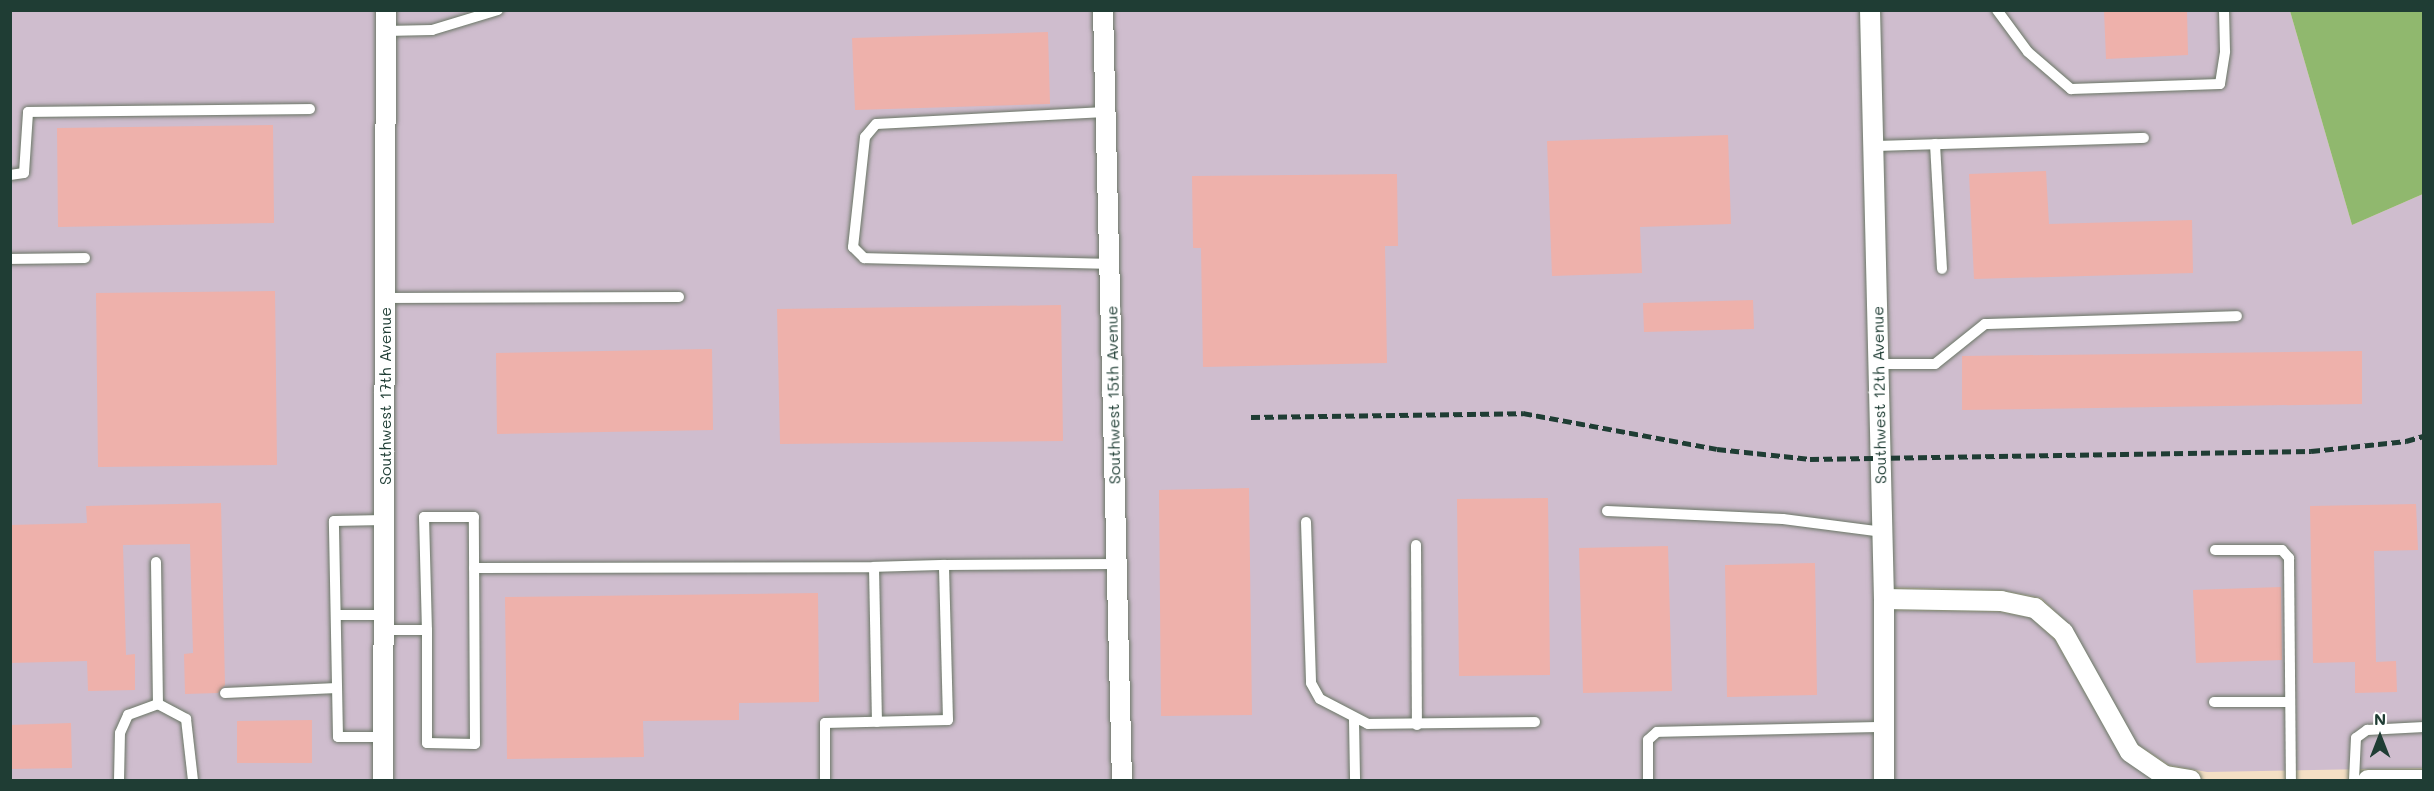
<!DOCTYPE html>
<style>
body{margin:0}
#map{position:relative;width:2434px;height:791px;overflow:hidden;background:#f4dfc4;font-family:Mali,sans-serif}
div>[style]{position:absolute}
.industrial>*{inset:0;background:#cfbdce}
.forest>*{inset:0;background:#90b86e}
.building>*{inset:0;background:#eeb1ab}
.roads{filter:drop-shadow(0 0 2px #6a7666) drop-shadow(0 0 2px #6a7666)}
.lane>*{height:10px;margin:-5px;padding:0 5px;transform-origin:5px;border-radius:5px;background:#fff}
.street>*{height:20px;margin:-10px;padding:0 10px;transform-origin:10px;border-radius:10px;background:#fff}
.rail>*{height:4.5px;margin-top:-2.25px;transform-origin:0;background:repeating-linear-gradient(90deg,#1f3d34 0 9px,transparent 0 13.5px)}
span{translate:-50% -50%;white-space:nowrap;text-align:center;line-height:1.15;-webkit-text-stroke:6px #fff;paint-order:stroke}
.street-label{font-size:16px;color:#1f3d34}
.frame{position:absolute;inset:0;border:12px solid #1f3d34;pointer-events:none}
.north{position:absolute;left:2350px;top:707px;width:60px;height:60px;-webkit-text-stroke:4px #fff;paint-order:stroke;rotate:0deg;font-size:16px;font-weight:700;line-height:24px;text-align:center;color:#1f3d34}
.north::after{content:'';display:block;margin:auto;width:21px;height:27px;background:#1f3d34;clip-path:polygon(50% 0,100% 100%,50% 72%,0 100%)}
</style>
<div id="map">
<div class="industrial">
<div style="clip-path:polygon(10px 11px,2290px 11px,2352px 225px,2423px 194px,2423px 768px,2207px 772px,2169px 765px,2137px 744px,2071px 626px,2041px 598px,2001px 590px,1875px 587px,1874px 610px,2000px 612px,2031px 618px,2055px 640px,2122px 758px,2154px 780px,11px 780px)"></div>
</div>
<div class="forest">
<div style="clip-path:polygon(2290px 11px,2423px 11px,2423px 194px,2352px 225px)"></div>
</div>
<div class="building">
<div style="clip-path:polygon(2104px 10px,2187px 10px,2188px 55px,2106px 59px)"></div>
<div style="clip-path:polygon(1048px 32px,1050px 104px,855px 110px,852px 38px)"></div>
<div style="clip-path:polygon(273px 125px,274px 223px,58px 227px,57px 128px)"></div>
<div style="clip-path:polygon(1728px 135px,1731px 224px,1640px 227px,1642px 273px,1552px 276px,1547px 141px)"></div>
<div style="clip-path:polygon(2046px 171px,2049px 224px,2192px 220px,2193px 273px,1974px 279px,1969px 174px)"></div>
<div style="clip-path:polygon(1397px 174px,1398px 246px,1385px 246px,1387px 363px,1203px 367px,1201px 248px,1193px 248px,1192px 176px)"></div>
<div style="clip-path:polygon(275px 291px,277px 465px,98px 467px,96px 293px)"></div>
<div style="clip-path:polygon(1753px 300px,1754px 329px,1644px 332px,1643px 303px)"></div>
<div style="clip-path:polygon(1061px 305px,1063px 441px,780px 444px,777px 309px)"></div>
<div style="clip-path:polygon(712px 349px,713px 430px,497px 434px,496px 353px)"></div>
<div style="clip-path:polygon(2362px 351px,2362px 404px,1962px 410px,1962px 356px)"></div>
<div style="clip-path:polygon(1249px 488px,1252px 715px,1161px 716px,1159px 490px)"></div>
<div style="clip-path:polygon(1548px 498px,1550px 675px,1459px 676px,1457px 499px)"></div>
<div style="clip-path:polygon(221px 503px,225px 685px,218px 693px,185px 694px,184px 654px,193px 653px,190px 544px,123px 545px,126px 655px,135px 654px,135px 690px,88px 691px,87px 661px,10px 663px,10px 525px,87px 523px,86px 506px)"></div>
<div style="clip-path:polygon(2416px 504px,2418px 550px,2374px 551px,2376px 662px,2396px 661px,2397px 692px,2355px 693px,2355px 662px,2313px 663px,2310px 506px)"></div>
<div style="clip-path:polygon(1668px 546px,1672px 691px,1583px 693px,1579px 548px)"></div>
<div style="clip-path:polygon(1815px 563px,1817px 695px,1727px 697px,1725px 565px)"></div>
<div style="clip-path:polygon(2281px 587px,2282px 660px,2196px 663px,2193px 590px)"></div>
<div style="clip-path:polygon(818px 593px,819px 702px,739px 703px,739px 720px,643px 721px,644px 757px,507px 759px,505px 597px)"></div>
<div style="clip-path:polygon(312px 720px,312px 763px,237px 763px,237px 721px)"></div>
<div style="clip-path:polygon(71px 723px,72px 768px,10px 769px,10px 725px)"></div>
</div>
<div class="roads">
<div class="lane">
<div style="left:1997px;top:10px;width:52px;rotate:53.6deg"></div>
<div style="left:2028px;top:52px;width:57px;rotate:40.7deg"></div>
<div style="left:2071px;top:89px;width:149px;rotate:-1.9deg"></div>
<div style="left:2220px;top:84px;width:33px;rotate:-81deg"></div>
<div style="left:2225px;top:51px;width:41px;rotate:-91.4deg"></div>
<div style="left:385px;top:31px;width:47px;rotate:-1.2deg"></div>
<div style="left:432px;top:30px;width:69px;rotate:-16.9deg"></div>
<div style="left:1105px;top:112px;width:229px;rotate:177deg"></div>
<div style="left:876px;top:124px;width:17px;rotate:130deg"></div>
<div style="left:865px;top:137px;width:111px;rotate:96.2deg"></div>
<div style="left:853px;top:247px;width:16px;rotate:45deg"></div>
<div style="left:864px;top:258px;width:245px;rotate:1.4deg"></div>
<div style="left:1935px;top:144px;width:125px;rotate:86.8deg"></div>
<div style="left:1873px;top:146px;width:271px;rotate:-1.7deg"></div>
<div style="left:10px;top:175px;width:14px;rotate:-8deg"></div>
<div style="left:24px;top:173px;width:61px;rotate:-86.2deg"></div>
<div style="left:28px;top:112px;width:282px;rotate:-0.6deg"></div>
<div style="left:10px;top:259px;width:75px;rotate:-0.8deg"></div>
<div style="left:385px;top:298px;width:294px;rotate:-0.2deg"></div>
<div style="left:1878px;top:364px;width:57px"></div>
<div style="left:1935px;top:364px;width:64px;rotate:-38.7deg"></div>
<div style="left:1985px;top:324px;width:252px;rotate:-1.8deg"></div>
<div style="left:1607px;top:511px;width:176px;rotate:2.6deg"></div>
<div style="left:1783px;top:519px;width:101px;rotate:7.4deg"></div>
<div style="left:1306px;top:522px;width:161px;rotate:88.2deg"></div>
<div style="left:1311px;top:683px;width:18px;rotate:61deg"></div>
<div style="left:1320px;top:699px;width:54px;rotate:27.5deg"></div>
<div style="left:1368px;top:724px;width:167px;rotate:-0.7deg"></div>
<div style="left:1416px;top:545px;width:180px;rotate:89.7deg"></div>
<div style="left:2215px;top:550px;width:67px"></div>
<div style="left:2282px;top:550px;width:11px;rotate:49deg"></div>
<div style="left:2289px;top:558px;width:222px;rotate:89.5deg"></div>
<div style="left:156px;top:562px;width:142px;rotate:89.2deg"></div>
<div style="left:944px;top:565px;width:173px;rotate:-0.3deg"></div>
<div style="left:474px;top:568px;width:400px;rotate:-0.1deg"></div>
<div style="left:336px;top:615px;width:48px"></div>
<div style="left:384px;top:630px;width:43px"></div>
<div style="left:427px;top:630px;width:113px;rotate:90deg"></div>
<div style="left:427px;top:743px;width:48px;rotate:1.2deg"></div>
<div style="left:475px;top:744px;width:227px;rotate:-90.3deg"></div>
<div style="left:474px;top:517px;width:50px;rotate:180deg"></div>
<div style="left:424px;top:517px;width:113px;rotate:88.5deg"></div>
<div style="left:225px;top:693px;width:112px;rotate:-2.6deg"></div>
<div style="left:2214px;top:702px;width:76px"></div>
<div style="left:1354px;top:720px;width:60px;rotate:89deg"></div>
<div style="left:383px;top:737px;width:45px;rotate:180deg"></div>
<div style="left:338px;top:737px;width:216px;rotate:-91.1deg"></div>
<div style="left:334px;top:521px;width:50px;rotate:-1.1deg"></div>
<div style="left:119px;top:780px;width:47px;rotate:-88.8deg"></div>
<div style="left:120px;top:733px;width:20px;rotate:-66deg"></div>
<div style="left:128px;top:715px;width:32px;rotate:-20deg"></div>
<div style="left:158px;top:704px;width:32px;rotate:28deg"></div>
<div style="left:186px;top:719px;width:61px;rotate:83.5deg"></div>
<div style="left:825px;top:780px;width:57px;rotate:-90deg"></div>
<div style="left:825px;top:723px;width:123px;rotate:-1.4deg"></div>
<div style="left:948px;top:720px;width:155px;rotate:-91.5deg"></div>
<div style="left:944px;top:565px;width:70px;rotate:178.4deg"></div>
<div style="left:874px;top:567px;width:155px;rotate:88.9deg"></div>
<div style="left:1648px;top:780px;width:40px;rotate:-90deg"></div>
<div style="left:1648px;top:740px;width:12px;rotate:-42deg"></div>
<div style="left:1657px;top:732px;width:227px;rotate:-1.3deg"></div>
<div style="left:2354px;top:780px;width:42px;rotate:-87.3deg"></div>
<div style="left:2356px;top:738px;width:14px;rotate:-36deg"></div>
<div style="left:2367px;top:730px;width:57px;rotate:-3deg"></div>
</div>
<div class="street">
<div style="left:1103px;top:10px;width:770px;rotate:88.59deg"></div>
<div style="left:1870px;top:10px;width:589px;rotate:88.64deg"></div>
<div style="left:1884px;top:599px;width:181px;rotate:90deg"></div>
<div style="left:1884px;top:599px;width:117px;rotate:1deg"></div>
<div style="left:2001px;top:601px;width:35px;rotate:12deg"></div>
<div style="left:2035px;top:608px;width:37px;rotate:41deg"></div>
<div style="left:2063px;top:632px;width:137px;rotate:60.8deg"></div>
<div style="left:2130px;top:752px;width:42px;rotate:34.4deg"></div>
<div style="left:2165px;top:776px;width:26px;rotate:9deg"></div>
<div style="left:383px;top:780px;width:770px;rotate:-89.78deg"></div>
<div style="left:2368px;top:780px;width:56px"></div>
</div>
</div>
<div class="rail">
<div style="left:1251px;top:417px;width:272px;rotate:-0.8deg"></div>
<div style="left:1523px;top:413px;width:197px;rotate:10.5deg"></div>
<div style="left:1717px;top:449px;width:94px;rotate:6.1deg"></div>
<div style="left:1810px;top:459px;width:501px;rotate:-0.91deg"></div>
<div style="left:2311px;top:451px;width:96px;rotate:-6deg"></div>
<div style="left:2406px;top:441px;width:19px;rotate:-16deg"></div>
</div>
<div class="street-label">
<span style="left:1113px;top:395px;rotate:-91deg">Southwest 15th Avenue</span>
<span style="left:1879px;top:395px;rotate:-91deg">Southwest 12th Avenue</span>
<span style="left:385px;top:396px;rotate:-90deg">Southwest 17th Avenue</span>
</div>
<div class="frame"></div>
<div class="north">N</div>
</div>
